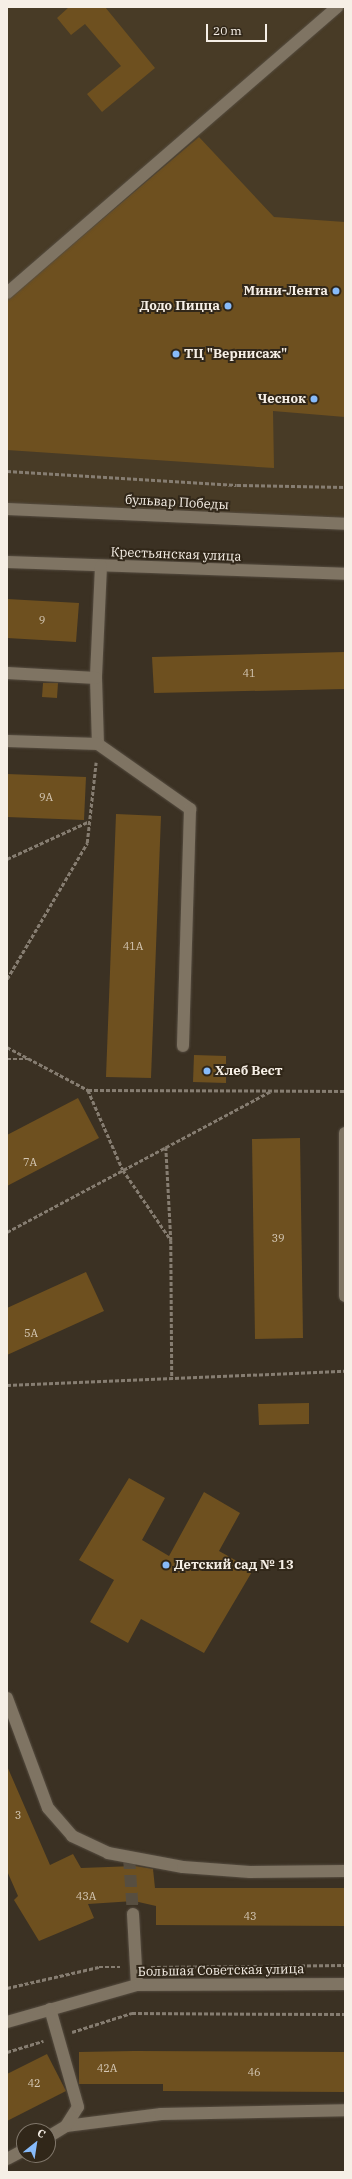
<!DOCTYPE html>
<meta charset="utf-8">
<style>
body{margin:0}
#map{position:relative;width:352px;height:2179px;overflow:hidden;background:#3b3123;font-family:"IBM Plex Serif",serif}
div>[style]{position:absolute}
.built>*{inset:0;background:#483b26}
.building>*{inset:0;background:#6e501f}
.minor-tunnel>*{height:12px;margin-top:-6px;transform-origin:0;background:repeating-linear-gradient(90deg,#574e40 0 12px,transparent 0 18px)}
.path>*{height:2.5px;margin-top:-1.25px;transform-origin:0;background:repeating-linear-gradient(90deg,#867d71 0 4px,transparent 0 6px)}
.roads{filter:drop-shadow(0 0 1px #554c40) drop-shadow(0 0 1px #554c40)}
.minor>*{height:12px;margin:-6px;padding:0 6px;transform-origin:6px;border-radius:6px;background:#7f7463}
.dots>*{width:11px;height:11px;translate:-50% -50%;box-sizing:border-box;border:2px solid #312719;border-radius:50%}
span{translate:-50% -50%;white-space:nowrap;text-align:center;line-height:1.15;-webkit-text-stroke:4px #312719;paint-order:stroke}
.number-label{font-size:11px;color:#d4c7b4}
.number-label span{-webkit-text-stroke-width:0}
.poi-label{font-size:13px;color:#f6efe6;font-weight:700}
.right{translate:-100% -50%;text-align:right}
.left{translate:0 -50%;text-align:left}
.street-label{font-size:13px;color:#f6efe6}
.frame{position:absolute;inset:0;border:8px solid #f6efe6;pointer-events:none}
.north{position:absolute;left:16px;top:2123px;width:40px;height:40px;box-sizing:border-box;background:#312719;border:1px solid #80776b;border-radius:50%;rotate:30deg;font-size:11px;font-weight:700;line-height:16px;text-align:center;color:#f6efe6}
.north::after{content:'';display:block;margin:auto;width:14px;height:18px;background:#87bbfb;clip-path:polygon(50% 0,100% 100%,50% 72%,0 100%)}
.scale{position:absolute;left:206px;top:24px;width:61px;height:18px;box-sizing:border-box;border:2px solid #f6efe6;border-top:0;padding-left:5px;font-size:12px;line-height:14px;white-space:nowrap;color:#f6efe6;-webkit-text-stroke:3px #312719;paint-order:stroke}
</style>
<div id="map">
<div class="built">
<div style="clip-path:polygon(7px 7px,345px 7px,345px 521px,7px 507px)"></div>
</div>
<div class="building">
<div style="clip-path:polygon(69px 7px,105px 7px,155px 68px,102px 112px,87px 94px,121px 66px,85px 24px,71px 35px,57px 18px)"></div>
<div style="clip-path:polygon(199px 137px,274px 217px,345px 222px,345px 417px,273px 411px,274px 468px,7px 450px,7px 300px)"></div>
<div style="clip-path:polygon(7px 599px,79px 603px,76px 642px,7px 638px)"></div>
<div style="clip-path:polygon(345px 652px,345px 689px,154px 693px,152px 657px)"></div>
<div style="clip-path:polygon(43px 683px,58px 683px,57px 698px,42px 697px)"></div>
<div style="clip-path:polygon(7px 774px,86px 777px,84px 820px,7px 817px)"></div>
<div style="clip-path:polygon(116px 814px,161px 816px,151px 1078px,106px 1077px)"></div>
<div style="clip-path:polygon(194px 1055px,226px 1056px,226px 1083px,193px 1082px)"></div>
<div style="clip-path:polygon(78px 1098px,99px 1138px,7px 1186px,7px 1135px)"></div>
<div style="clip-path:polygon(300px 1138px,303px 1338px,255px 1339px,252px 1139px)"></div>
<div style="clip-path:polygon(86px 1272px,104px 1311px,7px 1355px,7px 1308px)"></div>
<div style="clip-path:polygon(309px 1403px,309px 1424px,259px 1425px,258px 1404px)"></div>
<div style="clip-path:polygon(129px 1478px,165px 1498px,142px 1540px,169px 1556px,204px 1492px,240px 1513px,219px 1551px,253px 1570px,204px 1653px,141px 1619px,128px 1643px,90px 1622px,114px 1580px,79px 1560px)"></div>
<div style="clip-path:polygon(7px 1766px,50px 1865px,73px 1854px,81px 1868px,135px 1866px,153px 1869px,155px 1888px,345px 1888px,345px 1926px,156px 1925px,156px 1906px,134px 1901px,88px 1904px,94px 1918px,39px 1941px,14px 1900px,18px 1896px,7px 1871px)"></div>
<div style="clip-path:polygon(134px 2051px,345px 2052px,345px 2092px,163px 2091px,163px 2084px,79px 2084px,79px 2052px)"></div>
<div style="clip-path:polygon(47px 2054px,66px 2091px,7px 2121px,7px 2074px)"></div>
</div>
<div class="minor-tunnel">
<div style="left:129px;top:1857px;width:57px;rotate:86deg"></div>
</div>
<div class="path">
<div style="left:7px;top:471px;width:230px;rotate:3.5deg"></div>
<div style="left:237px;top:485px;width:108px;rotate:1.1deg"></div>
<div style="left:7px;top:859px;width:89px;rotate:-24.6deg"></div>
<div style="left:7px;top:979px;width:158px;rotate:-59.5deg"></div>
<div style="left:87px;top:843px;width:81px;rotate:-83.7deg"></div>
<div style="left:7px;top:1047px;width:92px;rotate:28deg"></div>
<div style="left:88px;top:1090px;width:257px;rotate:0.2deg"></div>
<div style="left:7px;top:1059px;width:22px"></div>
<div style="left:88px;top:1090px;width:87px;rotate:66.4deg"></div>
<div style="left:123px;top:1170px;width:85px;rotate:55.6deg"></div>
<div style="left:171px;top:1240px;width:139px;rotate:89.6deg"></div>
<div style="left:166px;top:1147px;width:93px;rotate:86.9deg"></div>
<div style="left:7px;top:1232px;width:299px;rotate:-28.1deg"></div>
<div style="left:7px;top:1385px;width:338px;rotate:-2.4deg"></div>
<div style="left:151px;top:1967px;width:194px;rotate:-0.6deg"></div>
<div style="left:7px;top:1988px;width:94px;rotate:-12.9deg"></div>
<div style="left:99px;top:1967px;width:21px"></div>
<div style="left:72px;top:2032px;width:63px;rotate:-17.6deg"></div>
<div style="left:132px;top:2013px;width:213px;rotate:0.3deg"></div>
<div style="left:7px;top:2052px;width:38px;rotate:-17deg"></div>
</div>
<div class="roads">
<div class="minor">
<div style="left:7px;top:293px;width:437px;rotate:-40.9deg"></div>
<div style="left:7px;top:509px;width:338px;rotate:2.5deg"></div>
<div style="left:7px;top:562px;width:338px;rotate:2deg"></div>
<div style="left:101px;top:566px;width:112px;rotate:92.6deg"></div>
<div style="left:96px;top:678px;width:66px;rotate:88.3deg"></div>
<div style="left:98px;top:744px;width:113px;rotate:35.2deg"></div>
<div style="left:190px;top:809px;width:237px;rotate:91.7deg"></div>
<div style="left:7px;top:673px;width:89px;rotate:3.2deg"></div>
<div style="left:7px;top:741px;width:91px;rotate:1.9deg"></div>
<div style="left:345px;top:1133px;width:163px;rotate:90deg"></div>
<div style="left:7px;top:1698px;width:117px;rotate:69.6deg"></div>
<div style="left:48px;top:1808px;width:37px;rotate:49deg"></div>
<div style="left:72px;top:1836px;width:40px;rotate:25deg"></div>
<div style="left:108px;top:1853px;width:76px;rotate:10.6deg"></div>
<div style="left:183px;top:1867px;width:67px;rotate:4.3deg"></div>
<div style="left:250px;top:1872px;width:95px;rotate:-0.6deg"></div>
<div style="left:133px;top:1914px;width:71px;rotate:86.8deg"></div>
<div style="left:7px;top:2022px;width:135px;rotate:-15.9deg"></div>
<div style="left:137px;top:1985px;width:208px;rotate:-0.3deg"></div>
<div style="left:66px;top:2126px;width:96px;rotate:-7.2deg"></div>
<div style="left:161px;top:2114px;width:184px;rotate:-1.2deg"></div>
<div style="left:48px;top:2137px;width:21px;rotate:-31deg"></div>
<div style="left:66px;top:2126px;width:22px;rotate:-58deg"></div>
<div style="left:78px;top:2107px;width:102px;rotate:-105.9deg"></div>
<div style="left:7px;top:2159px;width:19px;rotate:-28deg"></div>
</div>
</div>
<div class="dots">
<div style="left:336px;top:291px;background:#87bbfb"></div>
<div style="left:228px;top:306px;background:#87bbfb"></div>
<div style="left:176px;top:354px;background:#87bbfb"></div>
<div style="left:314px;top:399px;background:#87bbfb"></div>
<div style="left:207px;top:1071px;background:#87bbfb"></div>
<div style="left:166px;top:1565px;background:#87bbfb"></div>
</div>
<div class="number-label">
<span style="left:42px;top:620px">9</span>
<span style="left:249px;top:673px">41</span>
<span style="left:46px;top:797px">9А</span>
<span style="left:133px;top:946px">41А</span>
<span style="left:30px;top:1162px">7А</span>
<span style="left:278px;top:1238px">39</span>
<span style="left:31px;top:1333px">5А</span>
<span style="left:18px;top:1815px">3</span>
<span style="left:86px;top:1896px">43А</span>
<span style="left:250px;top:1916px">43</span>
<span style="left:107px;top:2068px">42А</span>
<span style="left:254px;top:2072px">46</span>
<span style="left:34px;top:2083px">42</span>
</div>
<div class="poi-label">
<span class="right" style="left:328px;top:291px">Мини-Лента</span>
<span class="right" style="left:220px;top:306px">Додо Пицца</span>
<span class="left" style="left:184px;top:354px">ТЦ "Вернисаж"</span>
<span class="right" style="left:306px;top:399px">Чеснок</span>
<span class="left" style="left:215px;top:1071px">Хлеб Вест</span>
<span class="left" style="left:174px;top:1565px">Детский сад № 13</span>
</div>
<div class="street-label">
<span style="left:177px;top:503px;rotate:3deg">бульвар Победы</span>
<span style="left:176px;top:555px;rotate:2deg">Крестьянская улица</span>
<span style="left:221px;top:1971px;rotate:-1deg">Большая Советская улица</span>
</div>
<div class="frame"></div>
<div class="north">С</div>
<div class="scale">20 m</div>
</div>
